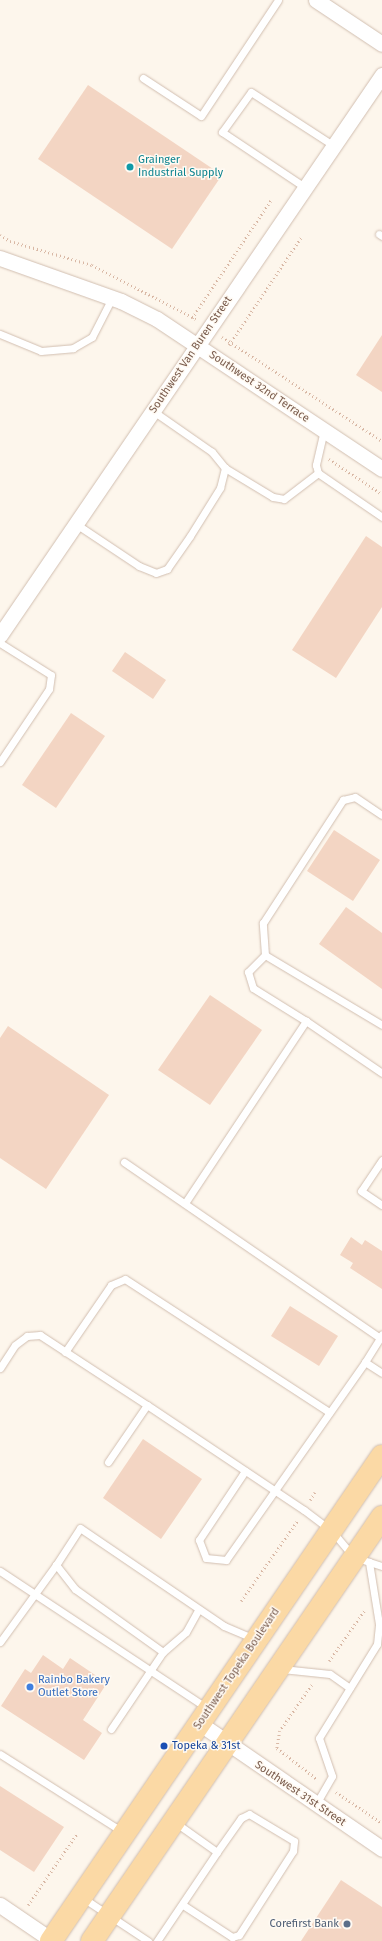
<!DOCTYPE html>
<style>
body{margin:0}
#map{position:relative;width:382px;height:1941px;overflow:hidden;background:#fdf6ec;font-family:"Fira Sans",sans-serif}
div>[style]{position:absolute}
.building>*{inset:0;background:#f3d5c3}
.path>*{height:2.5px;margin-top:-1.25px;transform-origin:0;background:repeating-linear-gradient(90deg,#d9b8a5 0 1px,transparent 0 4px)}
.roads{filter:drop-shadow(0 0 1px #d1beb0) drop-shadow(0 0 1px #d1beb0)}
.lane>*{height:7px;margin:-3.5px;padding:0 3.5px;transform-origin:3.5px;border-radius:3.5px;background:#fff}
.street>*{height:15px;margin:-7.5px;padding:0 7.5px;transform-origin:7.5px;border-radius:7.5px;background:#fff}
.primary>*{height:22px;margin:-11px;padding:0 11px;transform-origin:11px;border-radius:11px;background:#fbd9a5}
.dots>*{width:11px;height:11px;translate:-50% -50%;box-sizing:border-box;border:2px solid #fffaf3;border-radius:50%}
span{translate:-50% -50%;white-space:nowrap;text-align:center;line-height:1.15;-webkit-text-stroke:3px #fffaf3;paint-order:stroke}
.culture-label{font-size:11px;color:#0d838f}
.left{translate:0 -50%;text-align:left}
.street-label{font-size:11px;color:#7a5c4d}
.shop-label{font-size:11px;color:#366cbe}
.transit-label{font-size:11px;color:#164399}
.service-label{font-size:11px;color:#4e5e75}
.right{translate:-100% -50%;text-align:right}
</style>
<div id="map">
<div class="building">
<div style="clip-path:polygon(88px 85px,222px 175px,172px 249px,38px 159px)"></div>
<div style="clip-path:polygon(382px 335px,382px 392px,356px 375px)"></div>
<div style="clip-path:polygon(366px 536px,382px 547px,382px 607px,336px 678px,292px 650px)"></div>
<div style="clip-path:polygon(125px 652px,166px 680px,153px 699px,112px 671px)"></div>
<div style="clip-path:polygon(71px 713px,105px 736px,56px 808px,22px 785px)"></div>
<div style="clip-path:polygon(334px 830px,380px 860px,353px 901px,307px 871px)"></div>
<div style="clip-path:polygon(346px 907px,382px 933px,382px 989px,319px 944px)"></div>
<div style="clip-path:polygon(210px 995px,262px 1030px,210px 1105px,158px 1070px)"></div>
<div style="clip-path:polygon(8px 1026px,109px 1095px,46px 1189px,0 1158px,0 1038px)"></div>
<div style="clip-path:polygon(351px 1237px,362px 1245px,365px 1240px,382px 1251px,382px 1289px,350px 1268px,353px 1263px,340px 1255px)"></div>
<div style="clip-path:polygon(290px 1306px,338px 1336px,319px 1366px,271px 1336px)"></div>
<div style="clip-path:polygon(143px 1439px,202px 1479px,161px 1539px,103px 1498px)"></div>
<div style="clip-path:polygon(43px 1655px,63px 1669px,70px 1658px,107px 1683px,83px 1720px,102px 1733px,84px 1760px,1px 1706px,25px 1669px,31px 1673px)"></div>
<div style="clip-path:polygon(0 1786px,64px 1827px,34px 1872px,0 1850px)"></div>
<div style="clip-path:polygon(341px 1880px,382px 1907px,382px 1941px,301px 1941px)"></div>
</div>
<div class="path">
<div style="left:0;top:235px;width:12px;rotate:31deg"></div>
<div style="left:10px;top:241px;width:85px;rotate:16.3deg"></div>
<div style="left:92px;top:265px;width:117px;rotate:27.4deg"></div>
<div style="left:192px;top:318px;width:142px;rotate:-56.2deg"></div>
<div style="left:222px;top:337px;width:191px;rotate:33deg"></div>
<div style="left:229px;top:345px;width:131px;rotate:-56.2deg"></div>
<div style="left:329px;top:459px;width:64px;rotate:33.4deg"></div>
<div style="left:310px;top:1500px;width:9px;rotate:-58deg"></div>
<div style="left:241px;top:1601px;width:99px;rotate:-54.9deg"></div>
<div style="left:329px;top:1661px;width:61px;rotate:-55deg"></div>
<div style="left:312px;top:1685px;width:56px;rotate:124.8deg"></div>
<div style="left:280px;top:1731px;width:17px;rotate:100deg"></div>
<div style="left:277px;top:1748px;width:51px;rotate:37.8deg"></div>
<div style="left:336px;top:1792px;width:55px;rotate:34deg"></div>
<div style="left:28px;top:1905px;width:88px;rotate:-55.6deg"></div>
</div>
<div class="roads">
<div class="lane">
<div style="left:143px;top:78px;width:69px;rotate:33.2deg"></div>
<div style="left:201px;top:116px;width:139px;rotate:-56.4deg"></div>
<div style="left:306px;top:188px;width:101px;rotate:-146.3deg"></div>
<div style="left:222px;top:132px;width:49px;rotate:-54.1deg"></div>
<div style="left:251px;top:92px;width:99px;rotate:33deg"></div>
<div style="left:379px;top:234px;width:4px;rotate:34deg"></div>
<div style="left:0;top:334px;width:44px;rotate:22.5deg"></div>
<div style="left:41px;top:351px;width:32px;rotate:-5deg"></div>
<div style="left:73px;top:348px;width:22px;rotate:-30deg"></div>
<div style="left:92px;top:337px;width:44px;rotate:-62.9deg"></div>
<div style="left:324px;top:430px;width:36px;rotate:103deg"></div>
<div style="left:316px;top:465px;width:8px;rotate:76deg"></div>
<div style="left:318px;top:473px;width:78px;rotate:34.5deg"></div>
<div style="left:225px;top:468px;width:56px;rotate:31.1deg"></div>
<div style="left:273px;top:497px;width:11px;rotate:10deg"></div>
<div style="left:284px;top:499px;width:43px;rotate:-37.4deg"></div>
<div style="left:76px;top:524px;width:76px;rotate:33.7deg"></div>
<div style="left:139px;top:566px;width:18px;rotate:22deg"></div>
<div style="left:156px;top:573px;width:12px;rotate:-20deg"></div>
<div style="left:167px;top:569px;width:40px;rotate:-55.1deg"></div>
<div style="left:190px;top:536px;width:57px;rotate:-58deg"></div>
<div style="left:220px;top:488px;width:21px;rotate:-76deg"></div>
<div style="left:225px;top:468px;width:21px;rotate:-129deg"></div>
<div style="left:212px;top:452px;width:72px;rotate:-145.2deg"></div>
<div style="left:0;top:643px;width:60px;rotate:32.1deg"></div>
<div style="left:51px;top:675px;width:14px;rotate:98deg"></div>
<div style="left:49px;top:689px;width:88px;rotate:123.9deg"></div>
<div style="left:265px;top:955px;width:32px;rotate:-94deg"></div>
<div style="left:263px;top:923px;width:147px;rotate:-57deg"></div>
<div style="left:343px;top:800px;width:12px;rotate:-14deg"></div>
<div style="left:355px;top:797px;width:32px;rotate:34deg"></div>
<div style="left:306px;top:1021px;width:62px;rotate:-148.1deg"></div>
<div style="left:253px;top:988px;width:17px;rotate:-107deg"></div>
<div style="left:248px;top:972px;width:24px;rotate:-45deg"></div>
<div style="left:265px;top:955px;width:136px;rotate:30.9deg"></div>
<div style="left:382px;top:1160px;width:37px;rotate:124deg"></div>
<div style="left:361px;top:1191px;width:25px;rotate:34deg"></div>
<div style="left:124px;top:1162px;width:311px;rotate:34.5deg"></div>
<div style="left:380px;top:1338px;width:4px;rotate:-63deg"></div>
<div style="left:185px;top:1203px;width:219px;rotate:-56.4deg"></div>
<div style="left:306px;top:1021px;width:92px;rotate:34.4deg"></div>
<div style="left:65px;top:1352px;width:81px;rotate:-55.5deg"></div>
<div style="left:111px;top:1285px;width:15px;rotate:-23deg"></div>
<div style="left:125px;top:1279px;width:244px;rotate:33.1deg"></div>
<div style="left:365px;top:1362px;width:28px;rotate:-58deg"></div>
<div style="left:0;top:1368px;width:27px;rotate:-57deg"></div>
<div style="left:15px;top:1345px;width:15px;rotate:-37deg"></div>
<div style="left:27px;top:1336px;width:13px;rotate:-4deg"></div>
<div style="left:40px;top:1335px;width:128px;rotate:33.2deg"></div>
<div style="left:108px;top:1462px;width:69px;rotate:-55.6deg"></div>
<div style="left:147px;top:1405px;width:189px;rotate:33.8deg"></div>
<div style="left:304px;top:1510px;width:34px;rotate:37deg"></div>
<div style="left:331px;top:1530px;width:35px;rotate:50deg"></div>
<div style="left:354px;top:1557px;width:29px;rotate:18deg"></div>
<div style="left:245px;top:1471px;width:83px;rotate:123.7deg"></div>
<div style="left:199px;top:1540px;width:19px;rotate:69deg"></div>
<div style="left:206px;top:1558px;width:20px;rotate:6deg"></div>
<div style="left:226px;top:1560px;width:242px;rotate:-54.9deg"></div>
<div style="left:365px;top:1362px;width:20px;rotate:33deg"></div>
<div style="left:0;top:1571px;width:248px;rotate:33.5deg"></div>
<div style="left:0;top:1642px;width:95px;rotate:-54deg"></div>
<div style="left:163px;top:1652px;width:30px;rotate:-41deg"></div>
<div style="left:186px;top:1632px;width:26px;rotate:-61deg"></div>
<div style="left:282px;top:1669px;width:48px;rotate:5.9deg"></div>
<div style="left:330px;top:1674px;width:24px;rotate:35deg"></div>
<div style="left:111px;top:1729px;width:93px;rotate:-56deg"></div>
<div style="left:163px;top:1652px;width:108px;rotate:-144.4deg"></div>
<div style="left:75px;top:1589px;width:31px;rotate:-128deg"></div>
<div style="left:56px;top:1565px;width:44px;rotate:-57deg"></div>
<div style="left:80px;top:1528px;width:174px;rotate:34.2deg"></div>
<div style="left:224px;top:1626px;width:33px;rotate:23deg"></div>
<div style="left:0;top:1754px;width:146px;rotate:32.4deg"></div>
<div style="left:316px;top:1804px;width:32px;rotate:-60deg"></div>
<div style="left:332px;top:1776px;width:40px;rotate:-108.9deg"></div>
<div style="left:319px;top:1738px;width:110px;rotate:-58.3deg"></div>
<div style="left:377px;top:1644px;width:20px;rotate:-84deg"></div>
<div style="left:379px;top:1624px;width:63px;rotate:-99.2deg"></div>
<div style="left:83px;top:1898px;width:78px;rotate:33.5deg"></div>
<div style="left:183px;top:1905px;width:59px;rotate:33.1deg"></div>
<div style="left:232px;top:1937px;width:7px;rotate:-16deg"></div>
<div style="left:239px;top:1935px;width:100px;rotate:-57.3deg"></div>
<div style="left:293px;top:1851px;width:10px;rotate:-84deg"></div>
<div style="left:294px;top:1841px;width:52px;rotate:-149deg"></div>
<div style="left:249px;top:1814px;width:9px;rotate:153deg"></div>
<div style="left:241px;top:1818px;width:42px;rotate:125.2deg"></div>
<div style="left:157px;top:1941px;width:107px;rotate:-56deg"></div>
<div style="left:217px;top:1852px;width:50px;rotate:-144.7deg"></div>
</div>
<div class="street">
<div style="left:316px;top:0;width:79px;rotate:33.7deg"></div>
<div style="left:0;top:258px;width:128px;rotate:19.6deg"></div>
<div style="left:121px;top:301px;width:40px;rotate:26.6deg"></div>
<div style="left:157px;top:319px;width:270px;rotate:33.7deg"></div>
<div style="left:0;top:635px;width:678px;rotate:-55.7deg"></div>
<div style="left:199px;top:1723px;width:222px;rotate:34.5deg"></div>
<div style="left:0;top:1905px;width:64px;rotate:34.2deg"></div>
</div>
<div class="primary">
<div style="left:51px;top:1941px;width:587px;rotate:-55.69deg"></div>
<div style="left:92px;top:1941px;width:514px;rotate:-55.63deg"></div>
</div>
</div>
<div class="dots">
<div style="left:130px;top:167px;background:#0f9aa8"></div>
<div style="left:30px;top:1687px;background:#3f7fe0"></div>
<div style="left:164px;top:1746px;background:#1a4fb4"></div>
<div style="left:347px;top:1924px;background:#5c6f8a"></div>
</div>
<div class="culture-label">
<span class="left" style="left:138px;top:167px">Grainger<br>Industrial Supply</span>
</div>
<div class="street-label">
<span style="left:191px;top:355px;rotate:-56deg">Southwest Van Buren Street</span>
<span style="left:259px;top:387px;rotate:34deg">Southwest 32nd Terrace</span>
<span style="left:237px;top:1669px;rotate:-56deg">Southwest Topeka Boulevard</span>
<span style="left:300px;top:1794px;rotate:34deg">Southwest 31st Street</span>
</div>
<div class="shop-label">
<span class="left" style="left:38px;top:1687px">Rainbo Bakery<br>Outlet Store</span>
</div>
<div class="transit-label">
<span class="left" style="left:172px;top:1746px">Topeka &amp; 31st</span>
</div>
<div class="service-label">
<span class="right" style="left:339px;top:1924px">Corefirst Bank</span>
</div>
</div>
